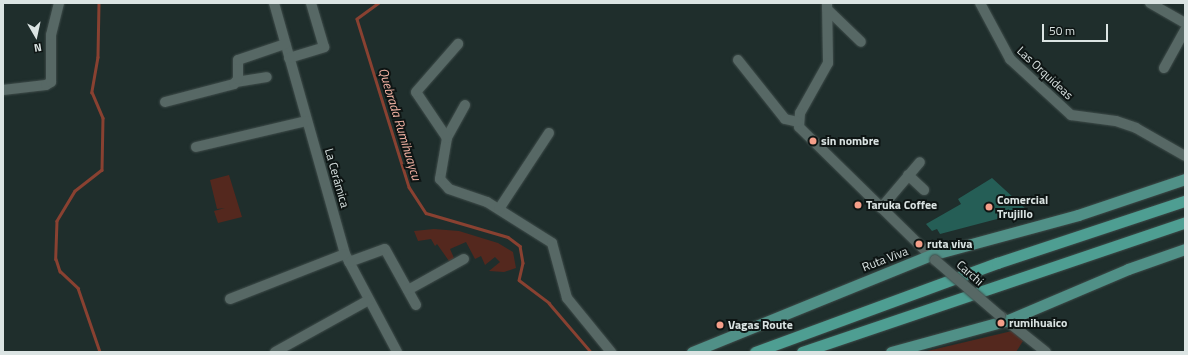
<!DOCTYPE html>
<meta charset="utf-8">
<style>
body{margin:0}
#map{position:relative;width:1188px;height:355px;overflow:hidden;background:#1f2e2c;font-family:"Titillium Web",sans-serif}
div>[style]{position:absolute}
.green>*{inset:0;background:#54281e}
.stream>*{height:2.5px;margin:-1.25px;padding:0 1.25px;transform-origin:1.25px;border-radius:1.25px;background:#894131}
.building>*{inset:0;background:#255e56}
.roads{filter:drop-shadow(0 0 1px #3f4c4a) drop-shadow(0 0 1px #3f4c4a)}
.minor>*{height:10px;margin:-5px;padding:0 5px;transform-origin:5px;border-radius:5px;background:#576865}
.primary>*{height:11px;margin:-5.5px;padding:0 5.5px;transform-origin:5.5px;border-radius:5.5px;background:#509087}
.trunk>*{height:11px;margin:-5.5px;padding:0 5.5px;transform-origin:5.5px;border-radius:5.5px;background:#4e9e92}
.bridges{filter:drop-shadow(0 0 1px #3f4c4a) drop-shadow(0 0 1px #3f4c4a)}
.minor-bridge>*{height:10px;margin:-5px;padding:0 5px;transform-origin:5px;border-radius:5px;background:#576865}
.dots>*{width:11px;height:11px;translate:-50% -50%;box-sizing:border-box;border:2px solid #0e1514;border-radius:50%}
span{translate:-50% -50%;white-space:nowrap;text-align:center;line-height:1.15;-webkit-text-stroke:4px #0e1514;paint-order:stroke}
.street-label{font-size:12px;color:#dbe4e3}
.poi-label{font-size:12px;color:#dbe4e3;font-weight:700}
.left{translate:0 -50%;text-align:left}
.water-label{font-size:13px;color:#f4b3a4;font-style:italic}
.frame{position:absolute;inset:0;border:4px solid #dbe4e3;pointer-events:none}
.north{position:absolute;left:16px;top:16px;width:40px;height:40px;-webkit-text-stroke:3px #0e1514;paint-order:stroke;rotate:171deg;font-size:11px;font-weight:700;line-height:16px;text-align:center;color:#dbe4e3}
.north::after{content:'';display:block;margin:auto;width:14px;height:18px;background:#dbe4e3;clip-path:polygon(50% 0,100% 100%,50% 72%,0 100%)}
.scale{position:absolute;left:1042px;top:24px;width:66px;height:18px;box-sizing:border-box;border:2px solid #dbe4e3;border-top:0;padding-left:5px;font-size:12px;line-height:14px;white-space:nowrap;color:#dbe4e3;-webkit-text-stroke:3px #0e1514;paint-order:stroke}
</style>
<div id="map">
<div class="green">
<div style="clip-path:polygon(229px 175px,242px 217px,218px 223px,214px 211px,225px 208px,217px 209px,210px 180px)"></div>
<div style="clip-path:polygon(434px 229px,459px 231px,498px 243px,513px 252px,516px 268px,504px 272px,489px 271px,500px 262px,495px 257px,485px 265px,481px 256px,475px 259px,466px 242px,450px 249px,454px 258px,449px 261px,437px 244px,435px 246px,431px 239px,418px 241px,414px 231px)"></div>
<div style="clip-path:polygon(1012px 331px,1023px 341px,1016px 352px,923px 352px)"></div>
</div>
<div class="stream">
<div style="left:99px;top:3px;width:54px;rotate:91.1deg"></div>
<div style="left:98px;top:57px;width:36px;rotate:100deg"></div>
<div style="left:92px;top:92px;width:28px;rotate:67deg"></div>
<div style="left:103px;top:118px;width:52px;rotate:91.1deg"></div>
<div style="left:102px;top:170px;width:34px;rotate:142deg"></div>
<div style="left:75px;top:191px;width:35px;rotate:121deg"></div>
<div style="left:57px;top:221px;width:38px;rotate:92deg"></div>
<div style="left:56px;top:259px;width:13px;rotate:72deg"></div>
<div style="left:60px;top:271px;width:25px;rotate:43deg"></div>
<div style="left:78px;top:288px;width:68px;rotate:71deg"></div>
<div style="left:379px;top:3px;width:27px;rotate:144deg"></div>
<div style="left:357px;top:19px;width:176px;rotate:72.8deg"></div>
<div style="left:409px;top:187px;width:31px;rotate:57deg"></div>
<div style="left:426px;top:213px;width:85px;rotate:16.3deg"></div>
<div style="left:508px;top:237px;width:15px;rotate:37deg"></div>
<div style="left:520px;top:246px;width:17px;rotate:80deg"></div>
<div style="left:523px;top:263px;width:17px;rotate:103deg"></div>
<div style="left:519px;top:280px;width:38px;rotate:37deg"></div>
<div style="left:549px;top:303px;width:65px;rotate:49.4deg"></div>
</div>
<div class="building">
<div style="clip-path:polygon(992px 178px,1028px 211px,940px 234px,937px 229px,932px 231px,926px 224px,961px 204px,958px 199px)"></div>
</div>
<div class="roads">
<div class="minor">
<div style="left:274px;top:3px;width:261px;rotate:74.2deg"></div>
<div style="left:345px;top:254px;width:111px;rotate:62deg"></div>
<div style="left:827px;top:3px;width:60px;rotate:89deg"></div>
<div style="left:828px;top:63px;width:57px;rotate:119.2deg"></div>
<div style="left:800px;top:113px;width:14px;rotate:94deg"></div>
<div style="left:799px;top:127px;width:190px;rotate:44.4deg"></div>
<div style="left:980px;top:3px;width:64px;rotate:61.8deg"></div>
<div style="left:1010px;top:59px;width:83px;rotate:42.6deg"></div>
<div style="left:1071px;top:115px;width:45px;rotate:7.6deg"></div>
<div style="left:1116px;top:121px;width:21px;rotate:19deg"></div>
<div style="left:1136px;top:128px;width:56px;rotate:29.7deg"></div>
<div style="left:1150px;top:3px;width:40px;rotate:29.7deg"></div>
<div style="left:827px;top:9px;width:47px;rotate:44.1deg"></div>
<div style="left:289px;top:58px;width:37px;rotate:-17deg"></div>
<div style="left:324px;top:47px;width:46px;rotate:-106.5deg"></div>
<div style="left:738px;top:60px;width:75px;rotate:51.5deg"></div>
<div style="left:785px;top:119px;width:13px;rotate:13deg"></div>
<div style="left:1164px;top:68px;width:43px;rotate:-61.1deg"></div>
<div style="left:236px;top:82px;width:31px;rotate:-9deg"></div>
<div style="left:3px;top:90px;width:43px;rotate:-6.6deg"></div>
<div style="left:46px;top:85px;width:6px;rotate:-31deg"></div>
<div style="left:51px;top:82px;width:47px;rotate:-90deg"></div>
<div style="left:51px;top:35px;width:33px;rotate:-76deg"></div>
<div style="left:165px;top:102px;width:71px;rotate:-14.6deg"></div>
<div style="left:234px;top:84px;width:6px;rotate:-51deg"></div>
<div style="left:238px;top:79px;width:19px;rotate:-90deg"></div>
<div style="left:238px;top:60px;width:50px;rotate:-18.8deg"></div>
<div style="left:465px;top:105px;width:38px;rotate:119deg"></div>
<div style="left:447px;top:138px;width:42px;rotate:99.7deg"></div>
<div style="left:440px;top:179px;width:13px;rotate:48deg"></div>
<div style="left:449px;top:189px;width:40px;rotate:18.9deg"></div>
<div style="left:487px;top:202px;width:77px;rotate:32.2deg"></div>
<div style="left:552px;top:243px;width:57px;rotate:74.7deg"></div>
<div style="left:567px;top:298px;width:70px;rotate:50.8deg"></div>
<div style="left:447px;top:138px;width:55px;rotate:-124deg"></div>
<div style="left:416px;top:92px;width:64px;rotate:-48.8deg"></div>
<div style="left:196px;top:147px;width:114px;rotate:-13.2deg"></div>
<div style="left:908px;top:175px;width:22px;rotate:43deg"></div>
<div style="left:881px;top:208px;width:60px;rotate:-49.7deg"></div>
<div style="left:499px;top:209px;width:91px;rotate:-56.7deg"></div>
<div style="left:349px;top:262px;width:38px;rotate:-20deg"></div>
<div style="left:385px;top:249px;width:64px;rotate:61deg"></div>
<div style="left:408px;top:290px;width:64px;rotate:-29deg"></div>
<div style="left:230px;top:299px;width:123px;rotate:-21.4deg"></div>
<div style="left:1002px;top:317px;width:56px;rotate:38.5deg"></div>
<div style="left:275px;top:352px;width:107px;rotate:-29deg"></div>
</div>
<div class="primary">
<div style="left:692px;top:352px;width:258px;rotate:-22.1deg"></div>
<div style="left:931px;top:255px;width:152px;rotate:-15.2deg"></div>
<div style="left:1078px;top:215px;width:113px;rotate:-18.6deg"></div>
<div style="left:891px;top:352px;width:121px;rotate:-15.3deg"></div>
<div style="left:1008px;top:320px;width:130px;rotate:-23deg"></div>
<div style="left:1128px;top:269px;width:60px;rotate:-19.3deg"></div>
</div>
<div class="trunk">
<div style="left:755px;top:352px;width:258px;rotate:-20.2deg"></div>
<div style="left:997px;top:263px;width:198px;rotate:-18.3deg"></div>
<div style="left:802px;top:352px;width:404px;rotate:-18.7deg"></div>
</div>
</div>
<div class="bridges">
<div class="minor-bridge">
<div style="left:935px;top:260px;width:86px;rotate:40.7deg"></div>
</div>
</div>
<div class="dots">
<div style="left:813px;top:141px;background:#f49e89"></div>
<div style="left:858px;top:205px;background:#f49e89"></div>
<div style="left:989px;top:207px;background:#f49e89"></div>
<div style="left:919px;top:244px;background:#f49e89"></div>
<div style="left:1001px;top:323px;background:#f49e89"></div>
<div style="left:720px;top:325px;background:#f49e89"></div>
</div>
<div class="street-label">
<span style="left:1045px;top:73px;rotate:43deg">Las Orquideas</span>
<span style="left:337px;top:178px;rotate:74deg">La Cerámica</span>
<span style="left:885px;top:259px;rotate:-21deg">Ruta Viva</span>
<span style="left:970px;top:273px;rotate:41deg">Carchi</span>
</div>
<div class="poi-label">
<span class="left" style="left:821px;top:141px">sin nombre</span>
<span class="left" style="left:997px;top:207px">Comercial<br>Trujillo</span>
<span class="left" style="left:866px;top:205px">Taruka Coffee</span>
<span class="left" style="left:927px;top:244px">ruta viva</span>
<span class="left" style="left:1009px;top:323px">rumihuaico</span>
<span class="left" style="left:728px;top:325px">Vagas Route</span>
</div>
<div class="water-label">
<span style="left:400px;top:124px;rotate:73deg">Quebrada Rumihuaycu</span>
</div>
<div class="frame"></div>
<div class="north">N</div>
<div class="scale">50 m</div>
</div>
